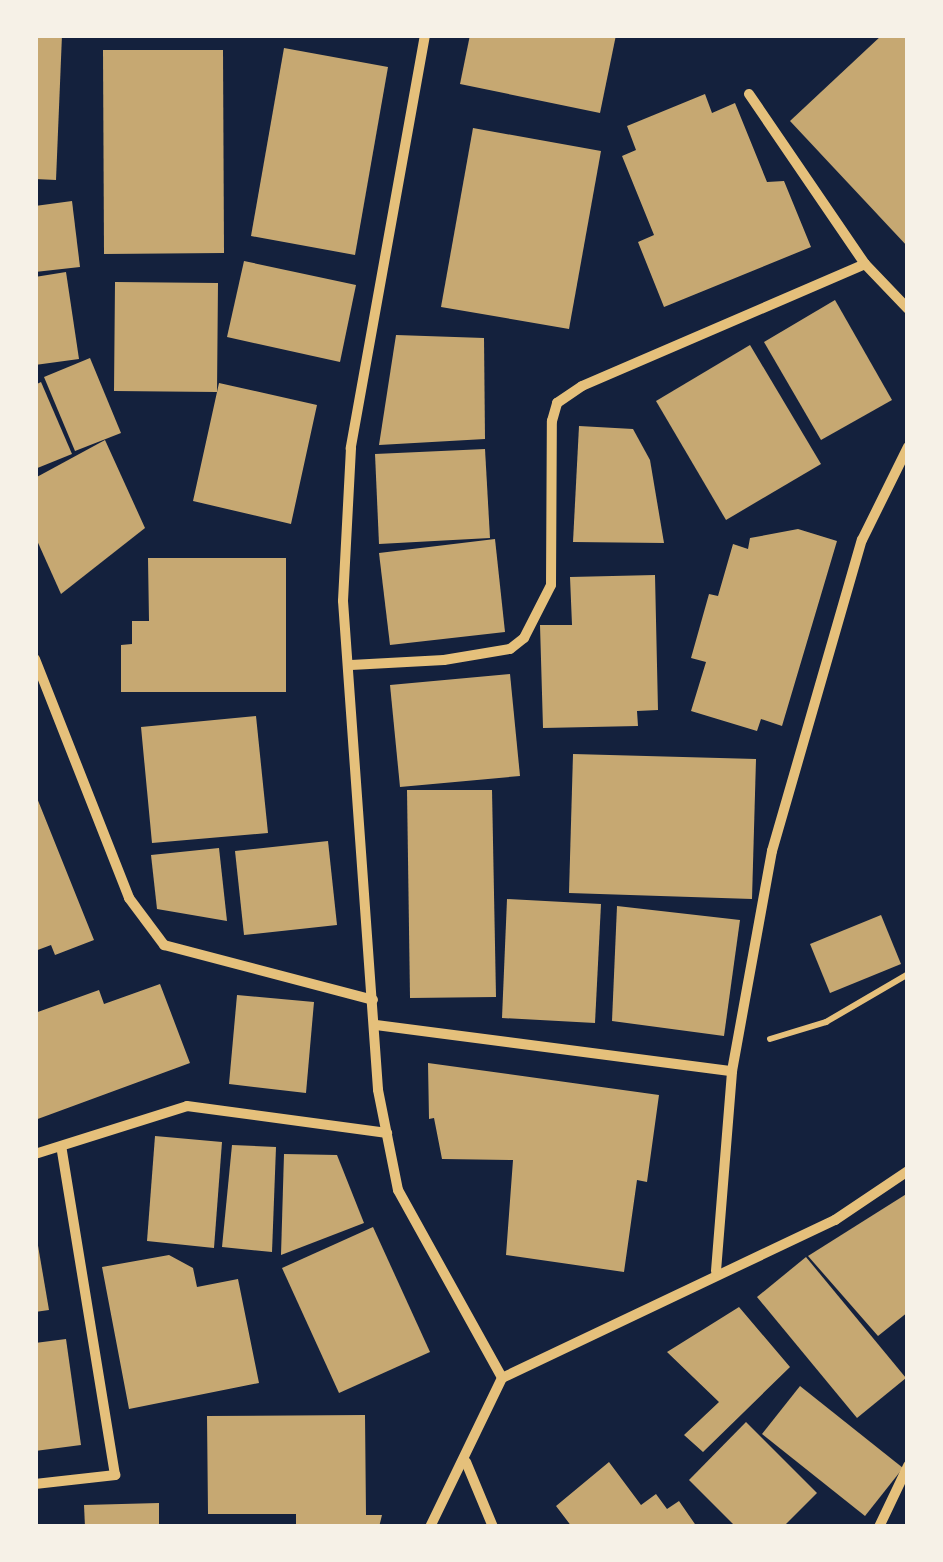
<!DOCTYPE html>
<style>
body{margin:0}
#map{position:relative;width:943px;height:1562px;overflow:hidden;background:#14213d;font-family:"Exo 2",sans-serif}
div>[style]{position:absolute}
.building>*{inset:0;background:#c6a872}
.path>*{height:6px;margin:-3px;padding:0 3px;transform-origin:3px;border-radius:3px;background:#e5c07b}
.minor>*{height:10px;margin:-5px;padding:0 5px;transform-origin:5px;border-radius:5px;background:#e5c07b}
span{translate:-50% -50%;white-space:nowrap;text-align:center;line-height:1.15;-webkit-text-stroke:8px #f6f1e7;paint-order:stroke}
.frame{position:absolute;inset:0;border:38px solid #f6f1e7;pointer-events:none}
</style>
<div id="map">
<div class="building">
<div style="clip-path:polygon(35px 35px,62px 35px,56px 180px,35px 179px)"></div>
<div style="clip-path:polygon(470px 35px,616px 35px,600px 113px,460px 84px)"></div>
<div style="clip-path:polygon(882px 35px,908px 35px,908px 247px,790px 121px)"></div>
<div style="clip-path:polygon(284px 48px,388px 67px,355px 255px,251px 236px)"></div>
<div style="clip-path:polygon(103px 50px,223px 50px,224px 253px,104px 254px)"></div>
<div style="clip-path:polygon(705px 94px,712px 113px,735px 103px,767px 182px,784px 181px,811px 247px,664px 307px,638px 242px,654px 235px,622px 156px,636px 150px,627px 126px)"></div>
<div style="clip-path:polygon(473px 128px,601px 151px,569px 329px,441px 307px)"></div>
<div style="clip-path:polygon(72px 201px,80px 267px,35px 272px,35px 206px)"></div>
<div style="clip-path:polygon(244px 261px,356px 285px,340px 362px,227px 337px)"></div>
<div style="clip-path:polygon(66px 272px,79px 359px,35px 365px,35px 277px)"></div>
<div style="clip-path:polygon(115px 282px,218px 283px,217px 392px,219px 383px,317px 405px,291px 524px,193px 501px,217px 392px,114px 391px)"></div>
<div style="clip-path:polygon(835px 300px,892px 400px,821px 440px,764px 342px)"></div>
<div style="clip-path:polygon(396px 335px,484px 338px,485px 439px,379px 445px)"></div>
<div style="clip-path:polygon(750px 345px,821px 464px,726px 520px,656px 401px)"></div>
<div style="clip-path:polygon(90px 358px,121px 433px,75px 451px,44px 377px)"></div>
<div style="clip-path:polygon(41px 382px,72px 454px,35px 469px,35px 385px)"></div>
<div style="clip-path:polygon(579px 426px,633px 429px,650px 460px,664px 543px,573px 542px)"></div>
<div style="clip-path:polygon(105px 440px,145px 528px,61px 594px,35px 536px,35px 478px)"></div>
<div style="clip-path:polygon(485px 449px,490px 538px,379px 544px,375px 454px)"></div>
<div style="clip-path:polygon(798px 529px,837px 541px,782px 726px,761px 719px,757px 731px,691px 711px,706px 662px,691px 658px,709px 594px,718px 596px,733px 544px,748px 549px,750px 538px)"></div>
<div style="clip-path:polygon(495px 539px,505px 632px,390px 645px,379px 553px)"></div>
<div style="clip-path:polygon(148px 558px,286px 558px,286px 692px,121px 692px,121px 645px,132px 644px,132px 621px,149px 621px)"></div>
<div style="clip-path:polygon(655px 575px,658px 710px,637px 711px,638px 726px,543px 728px,540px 625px,572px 625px,570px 577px)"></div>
<div style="clip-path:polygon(510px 674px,520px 776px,400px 787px,390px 685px)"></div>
<div style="clip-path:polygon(256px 716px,268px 833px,152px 843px,141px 727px)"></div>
<div style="clip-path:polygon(573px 754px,756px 759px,752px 899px,569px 893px)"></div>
<div style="clip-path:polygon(407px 790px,492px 790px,496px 997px,410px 998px)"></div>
<div style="clip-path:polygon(35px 793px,94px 940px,55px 955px,51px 945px,35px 951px)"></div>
<div style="clip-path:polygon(328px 841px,337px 925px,244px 935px,235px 851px)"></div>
<div style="clip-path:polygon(219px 848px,227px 921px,157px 909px,151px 855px)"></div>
<div style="clip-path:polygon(507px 899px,601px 904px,595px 1023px,502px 1018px)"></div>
<div style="clip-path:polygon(617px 906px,740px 920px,724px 1036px,612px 1021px)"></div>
<div style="clip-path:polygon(881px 915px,901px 964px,830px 993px,810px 944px)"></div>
<div style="clip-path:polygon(160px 984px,190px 1063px,35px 1120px,35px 1013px,99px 990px,104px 1004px)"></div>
<div style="clip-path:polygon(237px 995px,314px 1002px,306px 1093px,229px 1084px)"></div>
<div style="clip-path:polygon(428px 1063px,659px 1095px,647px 1182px,637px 1180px,624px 1272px,506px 1255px,513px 1160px,442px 1159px,434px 1118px,429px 1119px)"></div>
<div style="clip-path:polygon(155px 1136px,222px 1142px,214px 1248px,147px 1241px)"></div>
<div style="clip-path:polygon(232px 1145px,276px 1147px,272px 1252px,222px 1247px)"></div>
<div style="clip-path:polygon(284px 1154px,337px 1155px,364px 1223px,281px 1255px)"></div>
<div style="clip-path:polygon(908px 1193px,908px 1312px,878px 1336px,808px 1256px)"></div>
<div style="clip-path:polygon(373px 1227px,430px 1352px,339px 1393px,282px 1268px)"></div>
<div style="clip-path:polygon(35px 1228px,49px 1310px,35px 1312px)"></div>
<div style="clip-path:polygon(169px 1255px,193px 1268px,197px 1287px,238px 1279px,259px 1383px,129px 1409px,102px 1267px)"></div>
<div style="clip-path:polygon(806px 1257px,906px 1378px,857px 1418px,757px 1297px)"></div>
<div style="clip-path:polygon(739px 1307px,790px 1367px,703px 1452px,684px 1435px,719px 1402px,667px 1352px)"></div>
<div style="clip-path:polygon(66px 1339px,81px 1445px,35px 1451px,35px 1343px)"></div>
<div style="clip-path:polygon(800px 1386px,903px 1468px,865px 1516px,762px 1434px)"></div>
<div style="clip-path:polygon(365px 1415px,366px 1515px,382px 1515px,379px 1527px,296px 1527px,296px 1514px,208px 1514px,207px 1416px)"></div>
<div style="clip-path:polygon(746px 1422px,817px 1493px,783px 1527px,736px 1527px,689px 1480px)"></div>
<div style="clip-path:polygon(609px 1462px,641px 1505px,656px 1494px,667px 1509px,679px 1501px,697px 1527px,572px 1527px,556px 1506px)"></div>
<div style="clip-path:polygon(159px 1503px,159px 1527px,85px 1527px,84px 1505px)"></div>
</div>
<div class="path">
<div style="left:770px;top:1039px;width:59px;rotate:-16.9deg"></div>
<div style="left:826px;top:1022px;width:95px;rotate:-30.3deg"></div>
</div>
<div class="minor">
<div style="left:425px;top:35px;width:420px;rotate:100.2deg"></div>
<div style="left:351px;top:448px;width:153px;rotate:93deg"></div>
<div style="left:343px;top:601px;width:490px;rotate:85.9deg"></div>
<div style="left:378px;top:1090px;width:102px;rotate:78.7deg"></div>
<div style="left:398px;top:1190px;width:215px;rotate:61deg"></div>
<div style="left:502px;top:1378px;width:165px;rotate:115.8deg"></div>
<div style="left:749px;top:94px;width:206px;rotate:55.7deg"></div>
<div style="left:35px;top:659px;width:257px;rotate:68.5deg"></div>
<div style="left:129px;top:898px;width:59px;rotate:53.3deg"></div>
<div style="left:164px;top:945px;width:216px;rotate:14.7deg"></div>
<div style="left:351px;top:665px;width:93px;rotate:-3.1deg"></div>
<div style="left:444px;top:660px;width:67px;rotate:-9.5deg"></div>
<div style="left:510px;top:649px;width:18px;rotate:-38deg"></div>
<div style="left:524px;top:638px;width:59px;rotate:-63deg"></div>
<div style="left:551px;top:585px;width:164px;rotate:-89.7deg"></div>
<div style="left:552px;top:421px;width:19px;rotate:-74deg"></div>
<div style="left:557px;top:403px;width:30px;rotate:-34deg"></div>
<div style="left:582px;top:386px;width:308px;rotate:-23.3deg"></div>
<div style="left:865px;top:264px;width:62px;rotate:46.3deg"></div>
<div style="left:376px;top:1025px;width:359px;rotate:7.4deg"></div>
<div style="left:35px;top:1154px;width:159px;rotate:-17.5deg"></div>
<div style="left:187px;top:1106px;width:202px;rotate:7.7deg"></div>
<div style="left:716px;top:1271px;width:201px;rotate:-85.4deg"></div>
<div style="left:732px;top:1071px;width:224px;rotate:-79.7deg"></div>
<div style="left:772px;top:851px;width:324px;rotate:-73.9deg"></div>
<div style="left:862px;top:540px;width:104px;rotate:-63.7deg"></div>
<div style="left:502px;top:1378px;width:369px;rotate:-25.4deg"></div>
<div style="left:835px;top:1220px;width:88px;rotate:-33.9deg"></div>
<div style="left:466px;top:1462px;width:70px;rotate:67.4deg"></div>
<div style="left:35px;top:1484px;width:81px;rotate:-6.4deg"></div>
<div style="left:115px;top:1475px;width:333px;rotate:-99.3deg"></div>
<div style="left:879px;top:1527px;width:68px;rotate:-64.6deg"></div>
</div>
<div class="frame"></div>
</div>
